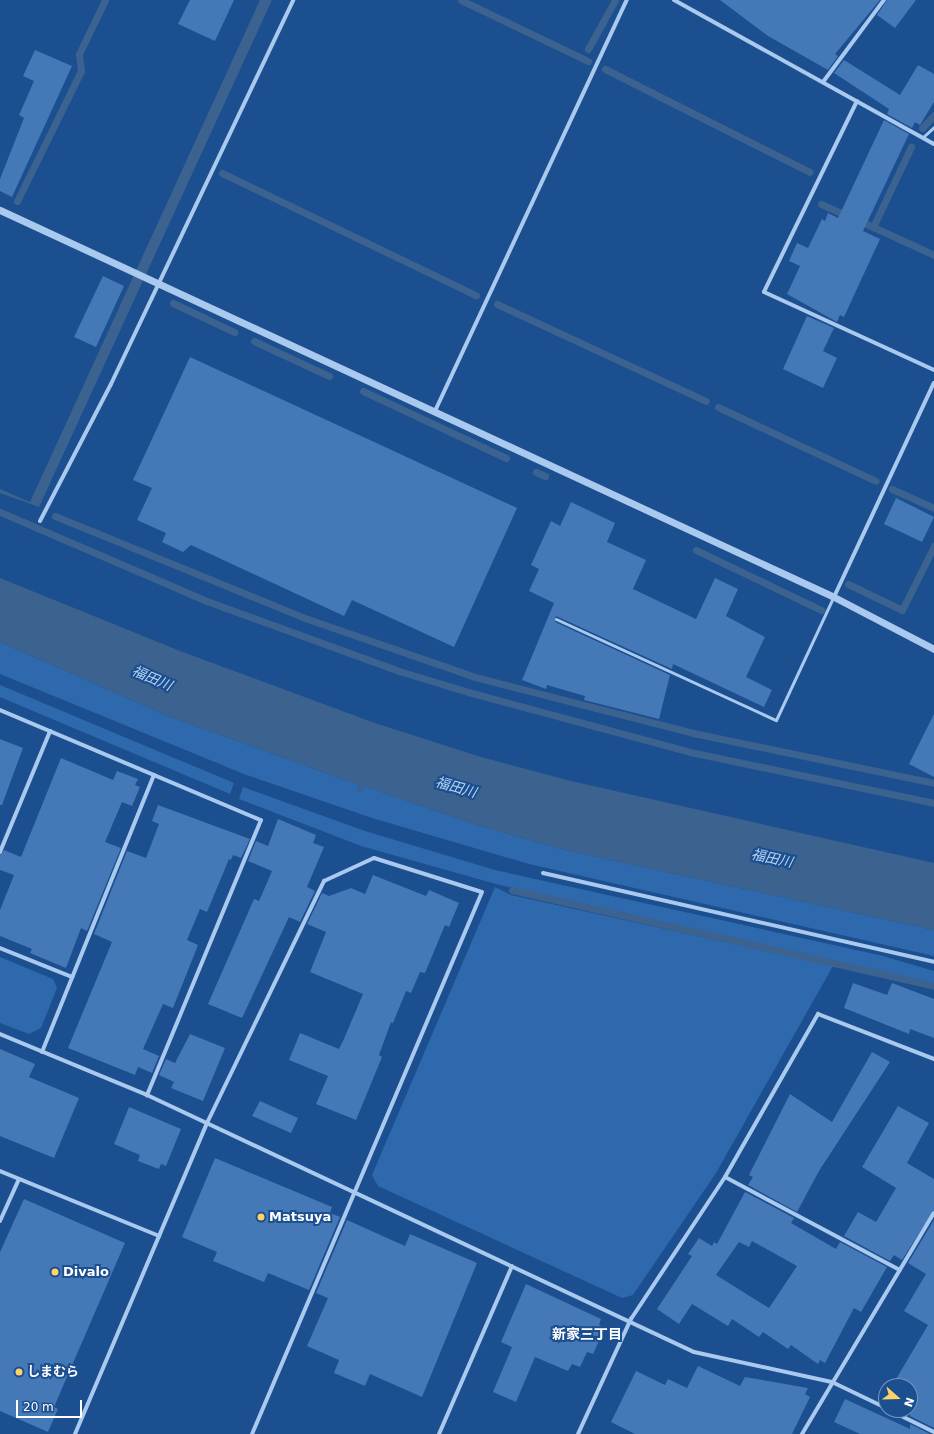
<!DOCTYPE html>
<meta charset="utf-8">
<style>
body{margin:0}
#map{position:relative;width:934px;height:1434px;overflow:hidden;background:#1b4f8f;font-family:"DejaVu Sans","Noto Sans JP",sans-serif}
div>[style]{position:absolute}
.green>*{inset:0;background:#2e69ad}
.water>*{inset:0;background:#3c6290}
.stream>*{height:7px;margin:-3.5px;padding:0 3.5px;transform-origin:3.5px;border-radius:3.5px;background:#3c6290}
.building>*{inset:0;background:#4478b7}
.service>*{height:3px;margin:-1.5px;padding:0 1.5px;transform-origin:1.5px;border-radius:1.5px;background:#a9c9ee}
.minor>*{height:4px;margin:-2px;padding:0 2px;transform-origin:2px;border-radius:2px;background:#a9c9ee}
.tertiary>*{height:7px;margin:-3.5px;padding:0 3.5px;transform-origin:3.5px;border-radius:3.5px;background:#a9c9ee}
.dots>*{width:11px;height:11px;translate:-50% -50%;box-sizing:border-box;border:2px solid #1b4f8f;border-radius:50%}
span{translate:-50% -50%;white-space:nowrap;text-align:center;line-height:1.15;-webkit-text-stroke:4px #1b4f8f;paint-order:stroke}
.poi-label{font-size:13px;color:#fff;font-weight:700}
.left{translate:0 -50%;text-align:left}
.water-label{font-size:14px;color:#b5d3f5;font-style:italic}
.neighbourhood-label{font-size:14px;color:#fff;font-weight:700}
.north{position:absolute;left:878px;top:1378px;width:40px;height:40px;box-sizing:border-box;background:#1b4f8f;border:1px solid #7695bc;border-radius:50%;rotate:110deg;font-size:11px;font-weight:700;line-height:16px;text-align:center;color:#fff}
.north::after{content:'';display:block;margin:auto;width:14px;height:18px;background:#ffd166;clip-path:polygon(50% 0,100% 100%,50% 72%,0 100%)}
.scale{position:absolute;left:16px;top:1400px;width:66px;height:18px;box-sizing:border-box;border:2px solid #fff;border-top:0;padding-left:5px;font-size:12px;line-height:14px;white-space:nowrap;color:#fff;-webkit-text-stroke:3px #1b4f8f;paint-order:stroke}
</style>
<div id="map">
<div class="green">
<div style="clip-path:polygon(0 642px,168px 716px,359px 785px,357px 791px,364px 786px,474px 824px,565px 850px,934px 930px,934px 956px,529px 864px,372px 818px,244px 774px,0 674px)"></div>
<div style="clip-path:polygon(0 685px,234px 783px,230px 794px,0 697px)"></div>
<div style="clip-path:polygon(243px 787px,365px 831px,495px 870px,883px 956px,934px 971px,934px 984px,496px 884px,361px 846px,239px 799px)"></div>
<div style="clip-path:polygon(495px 887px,511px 895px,833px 966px,716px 1173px,633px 1295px,622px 1298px,378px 1186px,372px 1175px)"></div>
<div style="clip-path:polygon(0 957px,53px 979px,57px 988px,41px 1028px,29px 1034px,0 1023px)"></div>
</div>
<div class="water">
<div style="clip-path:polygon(260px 0,272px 0,39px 507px,0 493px,0 489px,30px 502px)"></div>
<div style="clip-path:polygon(0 578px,180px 651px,372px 722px,481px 757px,571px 781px,934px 863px,934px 930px,565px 850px,474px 824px,364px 786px,361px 793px,357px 791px,359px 785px,168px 716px,0 642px)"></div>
</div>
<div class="stream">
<div style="left:461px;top:0;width:141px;rotate:25.7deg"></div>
<div style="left:588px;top:49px;width:56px;rotate:-61.1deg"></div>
<div style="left:605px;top:69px;width:229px;rotate:26.7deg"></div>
<div style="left:922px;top:128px;width:18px;rotate:-47deg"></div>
<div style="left:222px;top:173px;width:282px;rotate:25.7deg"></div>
<div style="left:17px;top:201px;width:145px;rotate:-63.8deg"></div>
<div style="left:81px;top:71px;width:17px;rotate:-97deg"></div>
<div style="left:79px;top:54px;width:60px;rotate:-64.3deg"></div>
<div style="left:821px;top:204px;width:30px;rotate:24deg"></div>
<div style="left:858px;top:220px;width:84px;rotate:24.7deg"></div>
<div style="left:873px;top:227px;width:89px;rotate:-64.6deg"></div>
<div style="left:173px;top:303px;width:68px;rotate:25.4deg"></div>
<div style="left:497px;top:304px;width:230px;rotate:24.9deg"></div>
<div style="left:254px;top:341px;width:83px;rotate:25deg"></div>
<div style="left:363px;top:391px;width:158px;rotate:25.1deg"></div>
<div style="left:718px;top:407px;width:174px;rotate:25.1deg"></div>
<div style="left:536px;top:472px;width:10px;rotate:24deg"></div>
<div style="left:892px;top:489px;width:46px;rotate:24.3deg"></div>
<div style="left:0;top:512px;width:222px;rotate:23.3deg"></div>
<div style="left:204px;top:600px;width:208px;rotate:20deg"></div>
<div style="left:399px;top:671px;width:72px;rotate:16.9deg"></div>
<div style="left:468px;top:692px;width:230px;rotate:15.1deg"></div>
<div style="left:690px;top:752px;width:249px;rotate:11.8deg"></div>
<div style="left:55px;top:516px;width:267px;rotate:22.2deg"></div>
<div style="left:302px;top:617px;width:183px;rotate:19.1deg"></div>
<div style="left:475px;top:677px;width:225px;rotate:14.4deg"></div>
<div style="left:693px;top:733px;width:246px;rotate:11.7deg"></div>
<div style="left:696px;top:550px;width:139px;rotate:25.6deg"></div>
<div style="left:848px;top:584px;width:60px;rotate:25.7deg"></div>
<div style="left:902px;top:610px;width:72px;rotate:-63.4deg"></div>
<div style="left:512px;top:890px;width:433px;rotate:12.8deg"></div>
</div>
<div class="building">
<div style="clip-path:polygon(190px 0,234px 0,215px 41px,178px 24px)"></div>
<div style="clip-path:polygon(720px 0,880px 0,835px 54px,838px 56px,828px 70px,768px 36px)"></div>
<div style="clip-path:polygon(887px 0,916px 0,895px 28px,877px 15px)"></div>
<div style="clip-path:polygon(35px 50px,72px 66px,12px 197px,0 191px,0 179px,24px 118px,19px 115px,34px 81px,23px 76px)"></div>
<div style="clip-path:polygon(844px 60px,900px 95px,918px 65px,934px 74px,934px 102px,920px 125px,915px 122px,912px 128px,887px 114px,889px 109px,834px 73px)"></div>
<div style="clip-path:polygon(884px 120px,909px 134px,863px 231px,880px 239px,844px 317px,840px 315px,837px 322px,787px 294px,800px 266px,789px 261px,797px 243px,808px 248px,822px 219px,825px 221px,828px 213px,838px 218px)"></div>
<div style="clip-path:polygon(103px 276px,124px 286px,96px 347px,74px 337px)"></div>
<div style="clip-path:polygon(807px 316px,834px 328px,823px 351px,837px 358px,823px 388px,783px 369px)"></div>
<div style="clip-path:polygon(190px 357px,517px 508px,454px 647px,352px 600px,344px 616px,191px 545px,183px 552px,162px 542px,166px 533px,137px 520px,152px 488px,133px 480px)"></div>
<div style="clip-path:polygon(896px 498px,934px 517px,922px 542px,884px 524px)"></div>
<div style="clip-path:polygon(571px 502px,615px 523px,607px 542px,646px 560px,633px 589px,696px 619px,715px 578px,738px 589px,726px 616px,765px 637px,746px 677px,772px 690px,764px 707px,673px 664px,672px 669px,556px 616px,555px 622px,670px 675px,659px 719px,584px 700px,585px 696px,547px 685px,546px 689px,522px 680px,554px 603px,529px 591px,539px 569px,531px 565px,551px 521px,560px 526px)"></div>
<div style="clip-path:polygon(934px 714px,934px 777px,909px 764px)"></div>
<div style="clip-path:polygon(0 739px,23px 748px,2px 805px,0 805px)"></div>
<div style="clip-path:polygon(61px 758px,113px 780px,117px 771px,138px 779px,135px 785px,140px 787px,132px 806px,122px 802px,105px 842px,121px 848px,87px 931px,81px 928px,66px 968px,30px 953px,32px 949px,0 936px,0 910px,14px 875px,0 870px,0 855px,4px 850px,21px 857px)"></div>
<div style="clip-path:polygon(158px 805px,250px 839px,241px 858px,233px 855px,231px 860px,229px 859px,207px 912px,200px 909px,187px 940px,198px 945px,173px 1008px,163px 1004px,143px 1049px,159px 1056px,152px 1073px,138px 1067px,135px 1075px,68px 1048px,112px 942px,94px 934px,127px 851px,146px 858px,159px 824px,152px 821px)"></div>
<div style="clip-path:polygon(278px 819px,316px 835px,313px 843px,324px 847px,307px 887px,315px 891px,300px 922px,289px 917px,242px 1018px,208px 1004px,254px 899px,259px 901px,272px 871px,248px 861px,256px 841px,268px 846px)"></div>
<div style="clip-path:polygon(373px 875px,426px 896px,429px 890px,459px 903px,449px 927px,445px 925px,425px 973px,420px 972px,411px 993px,406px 991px,393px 1023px,391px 1022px,379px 1055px,382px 1057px,356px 1120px,316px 1104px,328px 1076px,289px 1060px,300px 1033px,339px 1049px,343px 1041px,363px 994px,310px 972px,326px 932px,307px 924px,322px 893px,329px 896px,351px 888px,365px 894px)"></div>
<div style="clip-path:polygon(853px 983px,887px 995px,892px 983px,934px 999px,934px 1038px,910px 1029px,909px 1034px,844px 1008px)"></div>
<div style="clip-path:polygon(190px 1034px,225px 1048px,203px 1101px,171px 1088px,174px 1082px,159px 1075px,166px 1059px,175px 1063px)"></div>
<div style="clip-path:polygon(0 1049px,35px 1064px,29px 1077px,79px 1098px,54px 1158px,0 1136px)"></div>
<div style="clip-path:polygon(872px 1052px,890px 1062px,819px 1171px,797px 1212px,748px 1185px,753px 1177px,749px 1175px,790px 1094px,832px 1122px)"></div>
<div style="clip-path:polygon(260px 1101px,298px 1118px,291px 1133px,252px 1116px)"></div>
<div style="clip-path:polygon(898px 1106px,929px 1123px,907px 1163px,934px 1179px,934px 1210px,902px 1260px,894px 1255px,890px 1261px,844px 1236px,858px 1212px,876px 1222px,896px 1188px,862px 1167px)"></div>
<div style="clip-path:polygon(129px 1107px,181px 1129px,166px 1166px,161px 1164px,159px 1169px,138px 1161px,140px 1155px,114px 1144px)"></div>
<div style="clip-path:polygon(215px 1158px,332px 1207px,330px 1213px,340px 1217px,309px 1290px,268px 1273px,264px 1282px,213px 1261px,217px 1252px,182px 1237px)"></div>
<div style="clip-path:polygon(evenodd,745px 1192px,794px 1218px,791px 1223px,836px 1249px,840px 1242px,887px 1267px,861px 1312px,854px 1308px,825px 1363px,820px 1360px,818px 1364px,791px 1345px,788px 1349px,763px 1332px,759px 1337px,732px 1319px,728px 1326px,692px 1304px,679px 1324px,657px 1309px,692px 1256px,688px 1254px,699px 1238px,712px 1246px,714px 1242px,717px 1244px,745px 1192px,752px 1241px,797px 1266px,769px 1308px,716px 1275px,739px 1242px,749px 1247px,752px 1241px)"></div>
<div style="clip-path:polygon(24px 1199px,125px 1243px,54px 1407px,58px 1409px,48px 1432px,0 1411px,0 1252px)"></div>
<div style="clip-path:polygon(347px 1220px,405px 1246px,410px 1234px,477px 1263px,422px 1397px,370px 1374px,365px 1386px,334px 1373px,339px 1360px,307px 1346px,328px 1298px,316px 1293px)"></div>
<div style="clip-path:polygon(934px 1220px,934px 1428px,910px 1416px,910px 1386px,892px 1386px,928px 1325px,904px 1311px,926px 1274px,908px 1263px)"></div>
<div style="clip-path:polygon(526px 1284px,601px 1319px,599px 1325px,605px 1328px,593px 1354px,587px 1352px,580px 1367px,572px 1364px,568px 1371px,535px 1357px,516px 1402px,493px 1392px,512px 1347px,501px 1342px)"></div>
<div style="clip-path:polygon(698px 1366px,740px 1386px,745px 1377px,808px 1388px,805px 1394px,810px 1397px,792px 1434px,635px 1434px,611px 1422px,636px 1371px,665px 1385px,668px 1379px,687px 1388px)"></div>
<div style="clip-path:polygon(845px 1399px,910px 1429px,910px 1424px,930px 1434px,860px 1434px,834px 1422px)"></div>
</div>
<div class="service">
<div style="left:923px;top:137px;width:15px;rotate:-42deg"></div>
<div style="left:556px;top:619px;width:242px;rotate:24.7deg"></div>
<div style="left:776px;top:720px;width:135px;rotate:-65deg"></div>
</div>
<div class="minor">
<div style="left:674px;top:0;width:297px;rotate:29deg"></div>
<div style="left:823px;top:82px;width:102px;rotate:-53.4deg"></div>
<div style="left:857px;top:101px;width:212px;rotate:116deg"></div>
<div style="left:764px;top:292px;width:187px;rotate:24.6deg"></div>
<div style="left:435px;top:411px;width:454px;rotate:-65deg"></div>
<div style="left:40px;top:521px;width:154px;rotate:-62.6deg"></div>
<div style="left:111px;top:384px;width:425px;rotate:-64.6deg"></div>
<div style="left:834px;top:597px;width:236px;rotate:-65deg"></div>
<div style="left:0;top:710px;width:283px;rotate:22.9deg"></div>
<div style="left:261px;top:820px;width:298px;rotate:112.5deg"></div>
<div style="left:0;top:852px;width:131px;rotate:-67.5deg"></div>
<div style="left:543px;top:873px;width:401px;rotate:12.8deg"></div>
<div style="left:0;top:948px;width:78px;rotate:21.9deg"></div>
<div style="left:0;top:1034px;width:159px;rotate:22.5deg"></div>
<div style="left:147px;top:1095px;width:604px;rotate:25.17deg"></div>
<div style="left:694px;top:1352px;width:141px;rotate:12.3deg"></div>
<div style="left:832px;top:1382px;width:60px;rotate:25.7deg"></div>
<div style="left:42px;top:1052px;width:299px;rotate:-68deg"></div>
<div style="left:0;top:1171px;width:172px;rotate:22.2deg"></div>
<div style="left:725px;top:1177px;width:198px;rotate:28deg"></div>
<div style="left:0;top:1221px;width:46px;rotate:-65.7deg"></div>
<div style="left:889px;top:1410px;width:50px;rotate:26.1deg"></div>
<div style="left:75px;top:1434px;width:338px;rotate:-67deg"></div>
<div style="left:207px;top:1123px;width:269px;rotate:-64.2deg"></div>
<div style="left:324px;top:881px;width:55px;rotate:-24.7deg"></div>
<div style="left:374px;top:858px;width:113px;rotate:17.5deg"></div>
<div style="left:482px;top:892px;width:589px;rotate:112.99deg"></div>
<div style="left:439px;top:1434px;width:183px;rotate:-66.5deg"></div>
<div style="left:578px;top:1434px;width:127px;rotate:-65.3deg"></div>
<div style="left:631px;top:1319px;width:170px;rotate:-56.5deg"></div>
<div style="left:725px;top:1177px;width:188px;rotate:-60.3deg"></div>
<div style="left:818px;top:1014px;width:124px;rotate:21.2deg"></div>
<div style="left:802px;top:1434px;width:257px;rotate:-59.2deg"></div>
</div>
<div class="tertiary">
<div style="left:0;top:210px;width:919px;rotate:24.89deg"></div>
<div style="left:834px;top:597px;width:113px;rotate:27.5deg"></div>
</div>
<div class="dots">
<div style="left:261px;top:1217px;background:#ffd166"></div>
<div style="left:55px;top:1272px;background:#ffd166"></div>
<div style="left:19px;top:1372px;background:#ffd166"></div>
</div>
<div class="poi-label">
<span class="left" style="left:269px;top:1217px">Matsuya</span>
<span class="left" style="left:63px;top:1272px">Divalo</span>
<span class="left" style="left:27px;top:1372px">しまむら</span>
</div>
<div class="water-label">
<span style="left:152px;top:678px;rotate:23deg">福田川</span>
<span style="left:456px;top:787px;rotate:16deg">福田川</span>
<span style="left:772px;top:858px;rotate:12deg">福田川</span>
</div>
<div class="neighbourhood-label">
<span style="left:587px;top:1334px">新家三丁目</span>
</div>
<div class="north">N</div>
<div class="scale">20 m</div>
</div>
